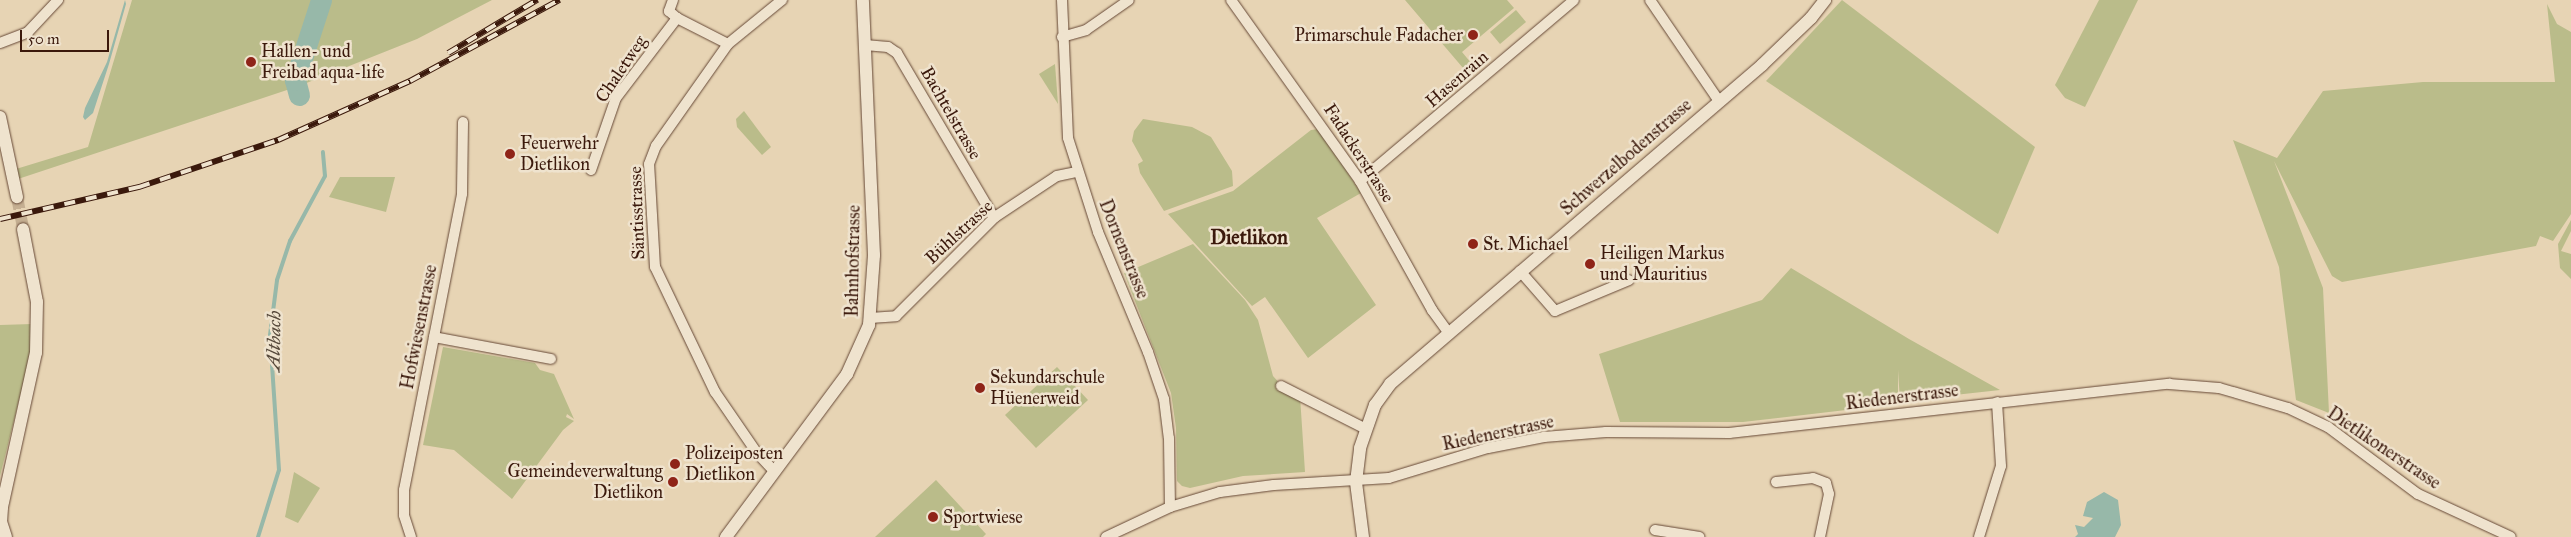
<!DOCTYPE html>
<meta charset="utf-8">
<style>
body{margin:0}
#map{position:relative;width:2571px;height:537px;overflow:hidden;background:#e7d4b4;font-family:"IM FELL Great Primer",serif}
div>[style]{position:absolute}
.green>*{inset:0;background:#babc8a}
.water>*{inset:0;background:#97b8a9}
.stream>*{height:4px;margin:-2px;padding:0 2px;transform-origin:2px;border-radius:2px;background:#97b8a9}
.river>*{height:21px;margin:-10.5px;padding:0 10.5px;transform-origin:10.5px;border-radius:10.5px;background:#97b8a9}
.tertiary-tunnel>*{height:12px;margin-top:-6px;transform-origin:0;background:repeating-linear-gradient(90deg,#c5af92 0 12px,transparent 0 18px)}
.roads{filter:drop-shadow(0 0 1px #664836) drop-shadow(0 0 1px #664836)}
.minor>*{height:10px;margin:-5px;padding:0 5px;transform-origin:5px;border-radius:5px;background:#efe3ce}
.tertiary>*{height:12px;margin:-6px;padding:0 6px;transform-origin:6px;border-radius:6px;background:#efe3ce}
.rail>*{height:5.5px;margin-top:-2.75px;transform-origin:0;background:repeating-linear-gradient(90deg,#efe3ce 0 11px,#3b190c 0 22px);box-sizing:border-box;border-block:1px solid #3b190c}
.dots>*{width:14px;height:14px;translate:-50% -50%;box-sizing:border-box;border:2px solid #efe3ce;border-radius:50%}
span{translate:-50% -50%;white-space:nowrap;text-align:center;line-height:1.15;-webkit-text-stroke:5px #efe3ce;paint-order:stroke}
.poi-label{font-size:18px;color:#3b190c}
.right{translate:-100% -50%;text-align:right}
.left{translate:0 -50%;text-align:left}
.street-label{font-size:18px;color:#3b190c}
.water-label{font-size:19px;color:#57493b;font-style:italic}
.quarter-label{font-size:20px;color:#3b190c;font-weight:700}
.scale{position:absolute;left:20px;top:30px;width:89px;height:22px;box-sizing:border-box;border:2px solid #3b190c;border-top:0;padding-left:6px;font-size:15px;line-height:18px;white-space:nowrap;color:#3b190c;-webkit-text-stroke:4px #efe3ce;paint-order:stroke}
</style>
<div id="map">
<div class="green">
<div style="clip-path:polygon(132px 0,492px 0,417px 39px,299px 86px,18px 179px,16px 169px,88px 147px)"></div>
<div style="clip-path:polygon(1405px 0,1507px 0,1514px 8px,1462px 52px,1476px 69px,1469px 75px)"></div>
<div style="clip-path:polygon(1842px 0,2035px 147px,1998px 234px,1766px 81px)"></div>
<div style="clip-path:polygon(2099px 0,2138px 0,2085px 107px,2065px 98px,2055px 85px)"></div>
<div style="clip-path:polygon(2547px 4px,2557px 24px,2571px 32px,2571px 214px,2553px 241px,2540px 236px,2536px 246px,2342px 282px,2332px 276px,2274px 161px,2323px 288px,2329px 413px,2296px 400px,2279px 267px,2233px 140px,2277px 158px,2323px 91px,2423px 82px,2555px 82px)"></div>
<div style="clip-path:polygon(1516px 10px,1526px 22px,1500px 44px,1490px 32px)"></div>
<div style="clip-path:polygon(1055px 64px,1058px 104px,1039px 74px)"></div>
<div style="clip-path:polygon(744px 111px,771px 147px,762px 155px,737px 127px,736px 119px)"></div>
<div style="clip-path:polygon(1143px 119px,1192px 127px,1211px 137px,1232px 171px,1233px 186px,1164px 211px,1140px 173px,1138px 164px,1143px 161px,1132px 141px,1134px 131px)"></div>
<div style="clip-path:polygon(1319px 129px,1361px 193px,1317px 218px,1376px 305px,1308px 358px,1265px 297px,1252px 306px,1168px 214px,1233px 191px,1311px 130px)"></div>
<div style="clip-path:polygon(340px 177px,395px 177px,386px 212px,329px 197px)"></div>
<div style="clip-path:polygon(2571px 220px,2571px 231px,2561px 251px,2571px 254px,2571px 279px,2560px 268px,2558px 244px)"></div>
<div style="clip-path:polygon(1193px 244px,1245px 300px,1258px 320px,1273px 376px,1282px 386px,1300px 396px,1305px 472px,1243px 476px,1190px 488px,1182px 486px,1177px 481px,1176px 428px,1171px 393px,1124px 273px)"></div>
<div style="clip-path:polygon(1791px 268px,1909px 339px,2000px 390px,1900px 401px,1898px 370px,1898px 393px,1846px 399px,1846px 410px,1743px 422px,1620px 422px,1599px 354px,1762px 300px)"></div>
<div style="clip-path:polygon(32px 324px,31px 353px,0 476px,0 325px)"></div>
<div style="clip-path:polygon(443px 347px,535px 363px,540px 370px,554px 374px,574px 419px,567px 414px,566px 417px,574px 421px,563px 430px,512px 499px,454px 450px,423px 445px)"></div>
<div style="clip-path:polygon(1057px 367px,1088px 400px,1036px 448px,1005px 415px)"></div>
<div style="clip-path:polygon(294px 472px,320px 488px,298px 523px,285px 517px)"></div>
<div style="clip-path:polygon(936px 480px,986px 534px,983px 537px,875px 537px)"></div>
</div>
<div class="water">
<div style="clip-path:polygon(125px 0,126px 4px,109px 64px,93px 113px,85px 120px,83px 117px,85px 108px,107px 62px)"></div>
<div style="clip-path:polygon(2104px 492px,2118px 500px,2121px 525px,2115px 537px,2075px 537px,2078px 534px,2075px 525px,2084px 527px,2093px 518px,2083px 516px,2087px 502px)"></div>
</div>
<div class="stream">
<div style="left:258px;top:537px;width:70px;rotate:-72.6deg"></div>
<div style="left:279px;top:470px;width:135px;rotate:-93.8deg"></div>
<div style="left:270px;top:335px;width:55px;rotate:-82.7deg"></div>
<div style="left:277px;top:280px;width:41px;rotate:-71.6deg"></div>
<div style="left:290px;top:241px;width:74px;rotate:-61.7deg"></div>
<div style="left:325px;top:176px;width:24px;rotate:-95deg"></div>
</div>
<div class="river">
<div style="left:299px;top:95px;width:16px;rotate:-105deg"></div>
<div style="left:295px;top:80px;width:84px;rotate:-72deg"></div>
</div>
<div class="tertiary-tunnel">
<div style="left:17px;top:197px;width:33px;rotate:79deg"></div>
</div>
<div class="roads">
<div class="minor">
<div style="left:673px;top:0;width:12px;rotate:110deg"></div>
<div style="left:669px;top:11px;width:11px;rotate:41deg"></div>
<div style="left:677px;top:18px;width:57px;rotate:27deg"></div>
<div style="left:1062px;top:0;width:138px;rotate:87.5deg"></div>
<div style="left:1068px;top:138px;width:99px;rotate:72.3deg"></div>
<div style="left:1098px;top:232px;width:130px;rotate:67.4deg"></div>
<div style="left:1148px;top:352px;width:50px;rotate:71.2deg"></div>
<div style="left:1164px;top:399px;width:39px;rotate:83deg"></div>
<div style="left:1169px;top:438px;width:69px;rotate:89.2deg"></div>
<div style="left:1231px;top:0;width:222px;rotate:54.5deg"></div>
<div style="left:1360px;top:181px;width:148px;rotate:60.8deg"></div>
<div style="left:1432px;top:310px;width:27px;rotate:54deg"></div>
<div style="left:1650px;top:0;width:122px;rotate:55.7deg"></div>
<div style="left:1062px;top:37px;width:25px;rotate:-16deg"></div>
<div style="left:1086px;top:30px;width:52px;rotate:-34.9deg"></div>
<div style="left:0;top:43px;width:30px;rotate:-21deg"></div>
<div style="left:28px;top:32px;width:44px;rotate:-46.8deg"></div>
<div style="left:865px;top:45px;width:23px;rotate:5deg"></div>
<div style="left:888px;top:47px;width:11px;rotate:34deg"></div>
<div style="left:897px;top:53px;width:191px;rotate:59.5deg"></div>
<div style="left:591px;top:170px;width:76px;rotate:-70.9deg"></div>
<div style="left:616px;top:98px;width:101px;rotate:-52.7deg"></div>
<div style="left:1360px;top:181px;width:280px;rotate:-40.2deg"></div>
<div style="left:1520px;top:271px;width:53px;rotate:48.8deg"></div>
<div style="left:1555px;top:311px;width:80px;rotate:-22.7deg"></div>
<div style="left:870px;top:318px;width:26px;rotate:-4deg"></div>
<div style="left:896px;top:316px;width:140px;rotate:-45deg"></div>
<div style="left:995px;top:217px;width:74px;rotate:-33.5deg"></div>
<div style="left:1057px;top:176px;width:19px;rotate:-12deg"></div>
<div style="left:434px;top:337px;width:119px;rotate:10.6deg"></div>
<div style="left:1281px;top:386px;width:93px;rotate:26.8deg"></div>
<div style="left:774px;top:471px;width:25px;rotate:-133deg"></div>
<div style="left:757px;top:453px;width:74px;rotate:-124.5deg"></div>
<div style="left:715px;top:392px;width:139px;rotate:-115.6deg"></div>
<div style="left:655px;top:267px;width:103px;rotate:-93.3deg"></div>
<div style="left:649px;top:164px;width:19px;rotate:-69deg"></div>
<div style="left:656px;top:146px;width:125px;rotate:-54.8deg"></div>
<div style="left:728px;top:44px;width:70px;rotate:-39.2deg"></div>
<div style="left:1776px;top:482px;width:37px;rotate:-6deg"></div>
<div style="left:1813px;top:478px;width:14px;rotate:21deg"></div>
<div style="left:1826px;top:483px;width:11px;rotate:75deg"></div>
<div style="left:1829px;top:494px;width:44px;rotate:101.8deg"></div>
<div style="left:1655px;top:530px;width:45px;rotate:9deg"></div>
<div style="left:411px;top:537px;width:23px;rotate:-108deg"></div>
<div style="left:404px;top:515px;width:25px;rotate:-90deg"></div>
<div style="left:404px;top:490px;width:302px;rotate:-78.9deg"></div>
<div style="left:462px;top:194px;width:72px;rotate:-89.2deg"></div>
<div style="left:1106px;top:537px;width:71px;rotate:-25.1deg"></div>
<div style="left:1170px;top:507px;width:52px;rotate:-16.7deg"></div>
<div style="left:1220px;top:492px;width:54px;rotate:-7.4deg"></div>
<div style="left:1274px;top:485px;width:115px;rotate:-3.5deg"></div>
<div style="left:1389px;top:478px;width:103px;rotate:-16.9deg"></div>
<div style="left:1488px;top:448px;width:57px;rotate:-11.1deg"></div>
<div style="left:1544px;top:437px;width:62px;rotate:-4.6deg"></div>
<div style="left:1606px;top:432px;width:123px;rotate:0.5deg"></div>
<div style="left:1729px;top:433px;width:443px;rotate:-6.4deg"></div>
<div style="left:2169px;top:384px;width:50px;rotate:4.6deg"></div>
<div style="left:2219px;top:388px;width:72px;rotate:16.2deg"></div>
<div style="left:2288px;top:408px;width:44px;rotate:25.4deg"></div>
<div style="left:2328px;top:427px;width:112px;rotate:36.7deg"></div>
<div style="left:2418px;top:494px;width:102px;rotate:24.8deg"></div>
<div style="left:1979px;top:537px;width:74px;rotate:-72.8deg"></div>
<div style="left:2001px;top:466px;width:64px;rotate:-93.6deg"></div>
</div>
<div class="tertiary">
<div style="left:0;top:117px;width:82px;rotate:78deg"></div>
<div style="left:6px;top:537px;width:16px;rotate:-108deg"></div>
<div style="left:1px;top:522px;width:15px;rotate:-86deg"></div>
<div style="left:2px;top:507px;width:158px;rotate:-77.6deg"></div>
<div style="left:36px;top:353px;width:51px;rotate:-88.9deg"></div>
<div style="left:37px;top:302px;width:74px;rotate:-100.9deg"></div>
<div style="left:726px;top:537px;width:203px;rotate:-53.4deg"></div>
<div style="left:847px;top:374px;width:54px;rotate:-65.8deg"></div>
<div style="left:869px;top:325px;width:70px;rotate:-85.9deg"></div>
<div style="left:874px;top:255px;width:255px;rotate:-92.5deg"></div>
<div style="left:1363px;top:537px;width:55px;rotate:-97.3deg"></div>
<div style="left:1356px;top:482px;width:34px;rotate:-83deg"></div>
<div style="left:1360px;top:448px;width:46px;rotate:-70.8deg"></div>
<div style="left:1375px;top:405px;width:26px;rotate:-54deg"></div>
<div style="left:1390px;top:384px;width:490px;rotate:-40.6deg"></div>
<div style="left:1762px;top:65px;width:68px;rotate:-43.8deg"></div>
<div style="left:1811px;top:18px;width:23px;rotate:-52deg"></div>
</div>
</div>
<div class="rail">
<div style="left:448px;top:53px;width:104px;rotate:-30.8deg"></div>
<div style="left:0;top:219px;width:143px;rotate:-13deg"></div>
<div style="left:139px;top:187px;width:147px;rotate:-18.7deg"></div>
<div style="left:278px;top:140px;width:145px;rotate:-24.1deg"></div>
<div style="left:410px;top:81px;width:170px;rotate:-28.5deg"></div>
</div>
<div class="dots">
<div style="left:1473px;top:35px;background:#8f2418"></div>
<div style="left:251px;top:62px;background:#8f2418"></div>
<div style="left:510px;top:154px;background:#8f2418"></div>
<div style="left:1473px;top:244px;background:#8f2418"></div>
<div style="left:1590px;top:264px;background:#8f2418"></div>
<div style="left:980px;top:388px;background:#8f2418"></div>
<div style="left:675px;top:464px;background:#8f2418"></div>
<div style="left:673px;top:482px;background:#8f2418"></div>
<div style="left:933px;top:517px;background:#8f2418"></div>
</div>
<div class="poi-label">
<span class="right" style="left:1463px;top:35px">Primarschule Fadacher</span>
<span class="left" style="left:261px;top:62px">Hallen- und<br>Freibad aqua-life</span>
<span class="left" style="left:520px;top:154px">Feuerwehr<br>Dietlikon</span>
<span class="left" style="left:1483px;top:244px">St. Michael</span>
<span class="left" style="left:1600px;top:264px">Heiligen Markus<br>und Mauritius</span>
<span class="left" style="left:990px;top:388px">Sekundarschule<br>Hüenerweid</span>
<span class="left" style="left:685px;top:464px">Polizeiposten<br>Dietlikon</span>
<span class="right" style="left:663px;top:482px">Gemeindeverwaltung<br>Dietlikon</span>
<span class="left" style="left:943px;top:517px">Sportwiese</span>
</div>
<div class="street-label">
<span style="left:621px;top:69px;rotate:-56deg">Chaletweg</span>
<span style="left:1457px;top:79px;rotate:-41deg">Hasenrain</span>
<span style="left:951px;top:113px;rotate:60deg">Bachtelstrasse</span>
<span style="left:1359px;top:153px;rotate:57deg">Fadackerstrasse</span>
<span style="left:1626px;top:157px;rotate:-41deg">Schwerzelbodenstrasse</span>
<span style="left:637px;top:213px;rotate:-92deg">Säntisstrasse</span>
<span style="left:959px;top:232px;rotate:-43deg">Bühlstrasse</span>
<span style="left:1124px;top:249px;rotate:68deg">Dornenstrasse</span>
<span style="left:853px;top:261px;rotate:-89deg">Bahnhofstrasse</span>
<span style="left:419px;top:327px;rotate:-79deg">Hofwiesenstrasse</span>
<span style="left:1902px;top:397px;rotate:-7deg">Riedenerstrasse</span>
<span style="left:1498px;top:433px;rotate:-12deg">Riedenerstrasse</span>
<span style="left:2384px;top:448px;rotate:34deg">Dietlikonerstrasse</span>
</div>
<div class="water-label">
<span style="left:274px;top:341px;rotate:-89deg">Altbach</span>
</div>
<div class="quarter-label">
<span style="left:1249px;top:237px">Dietlikon</span>
</div>
<div class="scale">50 m</div>
</div>
